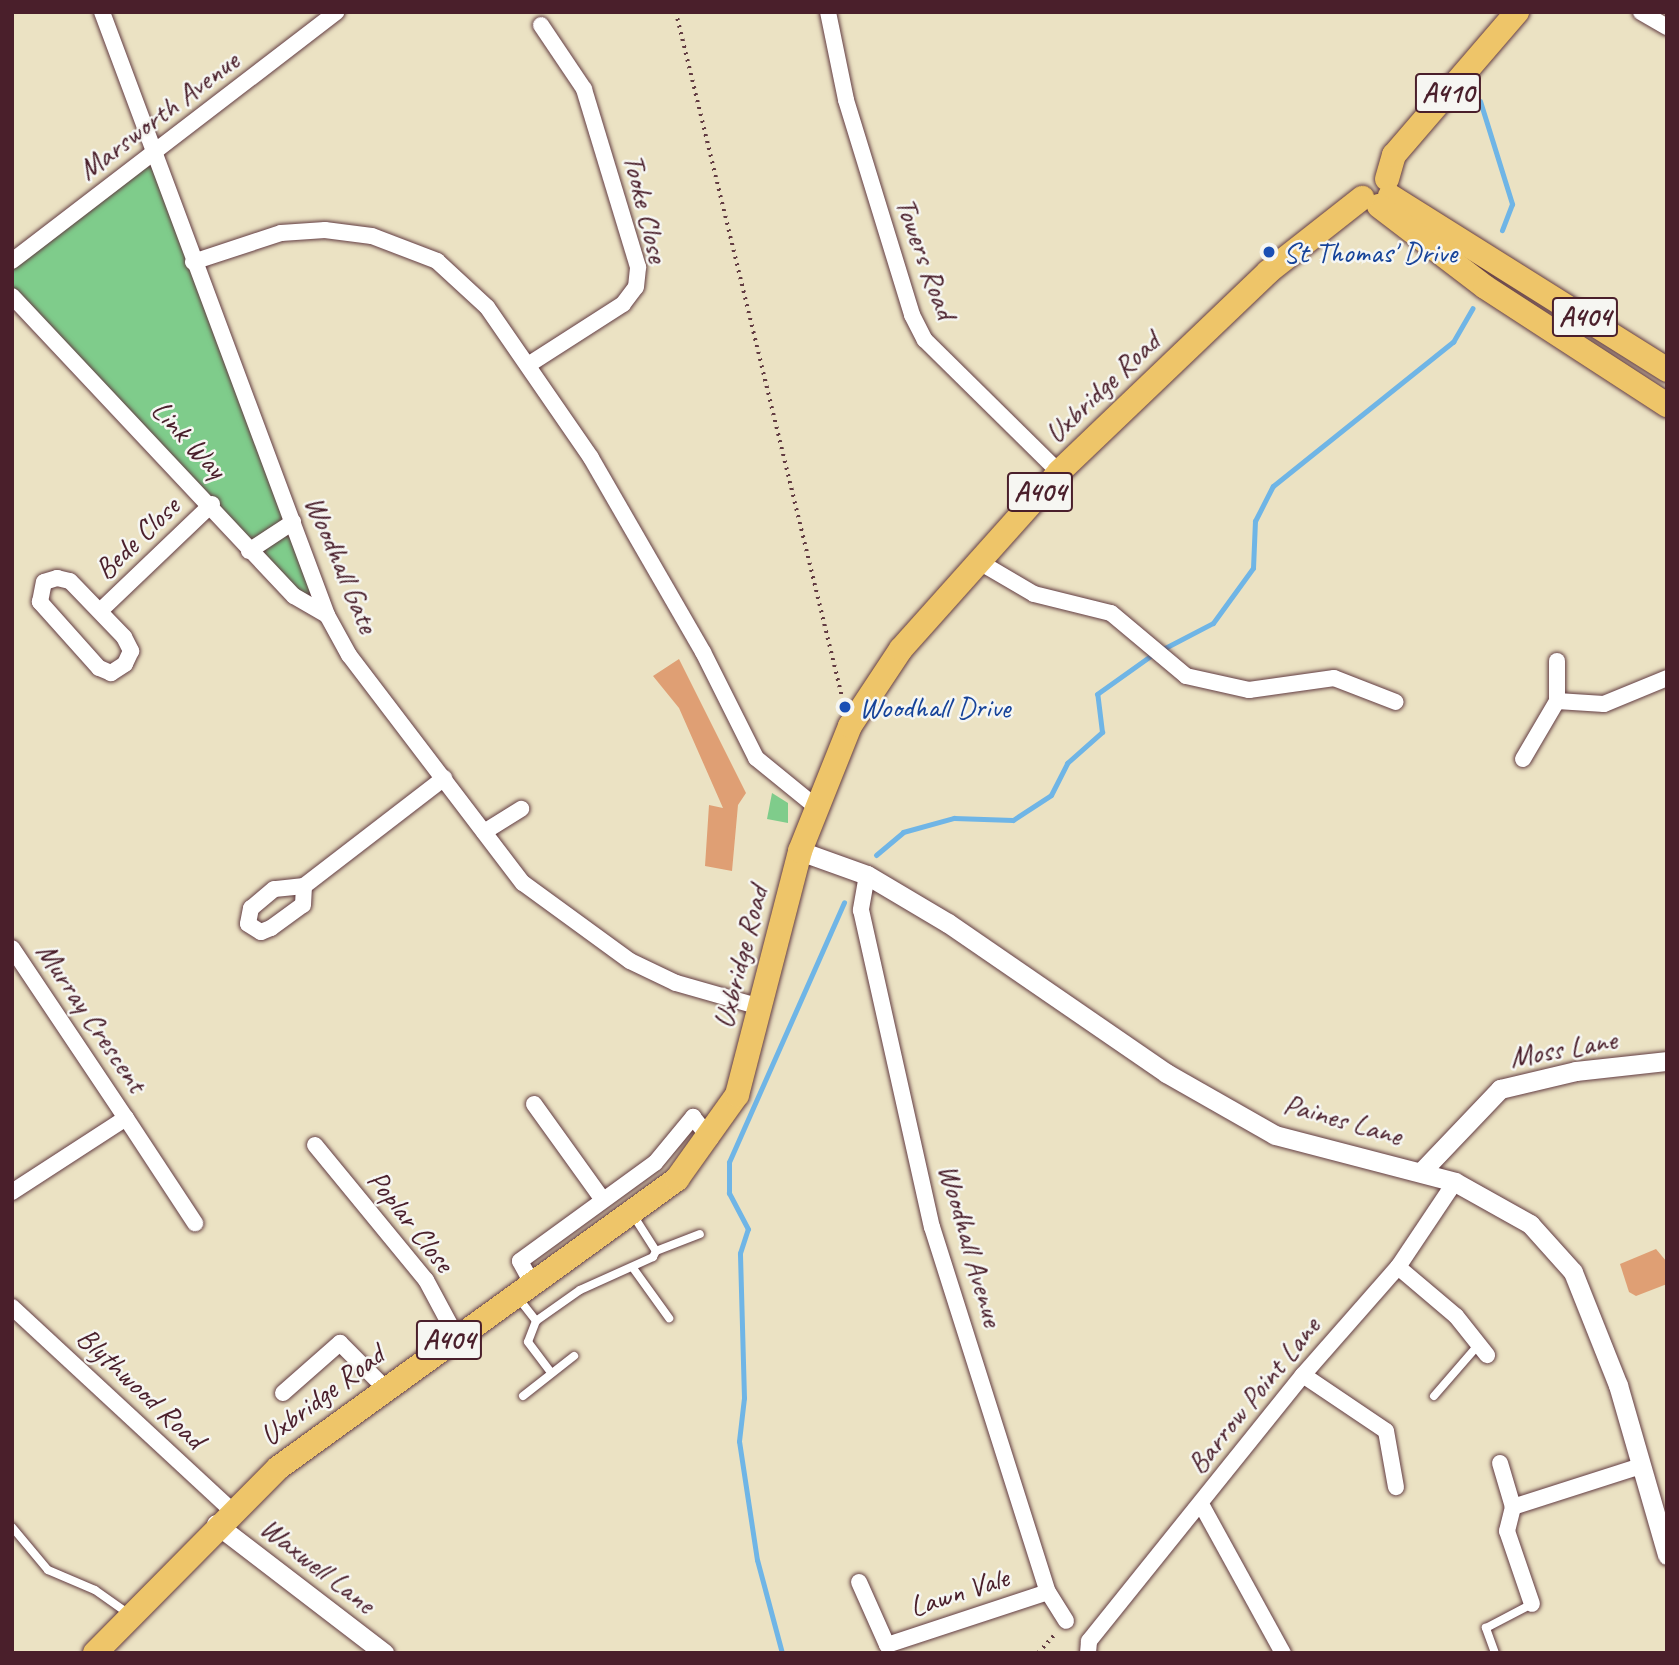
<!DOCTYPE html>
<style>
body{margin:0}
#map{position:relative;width:1679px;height:1665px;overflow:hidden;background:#ebe2c3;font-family:Caveat,sans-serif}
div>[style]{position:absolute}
.green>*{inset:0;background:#7fcc8b}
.stream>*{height:5px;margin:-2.5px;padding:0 2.5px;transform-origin:2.5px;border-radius:2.5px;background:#6fb5e6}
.building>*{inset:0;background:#df9f74}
.path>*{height:3.5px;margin-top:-1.75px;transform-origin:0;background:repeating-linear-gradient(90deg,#623c42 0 2px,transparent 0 7px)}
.roads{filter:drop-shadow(0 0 2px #623c42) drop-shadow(0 0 2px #623c42)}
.service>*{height:8px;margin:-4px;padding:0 4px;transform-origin:4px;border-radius:4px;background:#fff}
.minor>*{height:16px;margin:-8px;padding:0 8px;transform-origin:8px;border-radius:8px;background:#fff}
.tertiary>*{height:19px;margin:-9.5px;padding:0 9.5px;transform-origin:9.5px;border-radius:9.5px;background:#fff}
.primary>*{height:24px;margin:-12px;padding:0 12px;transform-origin:12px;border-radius:12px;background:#eec569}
.dots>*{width:19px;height:19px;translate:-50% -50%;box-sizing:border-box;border:4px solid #f6f6f2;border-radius:50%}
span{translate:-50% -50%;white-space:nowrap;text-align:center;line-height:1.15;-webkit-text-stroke:5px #f6f6f2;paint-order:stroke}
.shield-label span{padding:2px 5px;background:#f6f6f2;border:2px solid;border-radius:5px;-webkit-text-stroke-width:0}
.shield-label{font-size:28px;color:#4a1f2b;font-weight:700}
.street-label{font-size:30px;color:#4a1f2b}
.transit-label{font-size:30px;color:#164399}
.left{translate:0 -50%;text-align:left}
.frame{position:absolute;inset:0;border:14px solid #4a1f2b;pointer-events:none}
</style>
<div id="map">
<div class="green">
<div style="clip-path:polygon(154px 152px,327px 615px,294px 596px,12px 296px,12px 261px)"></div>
<div style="clip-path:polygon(772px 793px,788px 803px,788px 823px,767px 819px)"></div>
</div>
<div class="stream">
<div style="left:1480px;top:101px;width:108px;rotate:72.7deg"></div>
<div style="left:1512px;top:204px;width:28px;rotate:111deg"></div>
<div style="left:1163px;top:649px;width:56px;rotate:-27.5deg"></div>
<div style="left:1213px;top:623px;width:68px;rotate:-54deg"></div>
<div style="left:1253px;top:568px;width:47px;rotate:-87.6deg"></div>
<div style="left:1255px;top:521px;width:39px;rotate:-63deg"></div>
<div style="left:1273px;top:486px;width:231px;rotate:-38.7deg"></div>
<div style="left:1453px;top:342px;width:39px;rotate:-60deg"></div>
<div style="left:876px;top:855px;width:35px;rotate:-40deg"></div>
<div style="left:903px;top:832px;width:53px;rotate:-15.4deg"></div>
<div style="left:954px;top:818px;width:59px;rotate:1.9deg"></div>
<div style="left:1013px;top:820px;width:45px;rotate:-33.3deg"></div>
<div style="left:1051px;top:795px;width:36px;rotate:-63deg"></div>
<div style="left:1067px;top:763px;width:47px;rotate:-41.5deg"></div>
<div style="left:1102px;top:732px;width:38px;rotate:-97deg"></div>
<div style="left:1097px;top:694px;width:69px;rotate:-35.5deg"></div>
<div style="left:782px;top:1653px;width:96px;rotate:-105deg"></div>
<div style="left:757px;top:1560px;width:120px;rotate:-98.6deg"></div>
<div style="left:739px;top:1441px;width:43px;rotate:-83.4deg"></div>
<div style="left:744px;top:1398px;width:145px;rotate:-91.6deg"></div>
<div style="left:740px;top:1253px;width:25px;rotate:-72deg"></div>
<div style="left:748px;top:1229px;width:41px;rotate:-117.8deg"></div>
<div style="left:729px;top:1193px;width:31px;rotate:-90deg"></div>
<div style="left:729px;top:1162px;width:284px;rotate:-66.1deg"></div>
</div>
<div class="building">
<div style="clip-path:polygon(679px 659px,746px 793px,738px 805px,732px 871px,705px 866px,709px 805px,723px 808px,679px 708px,653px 676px)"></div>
<div style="clip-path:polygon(1656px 1249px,1667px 1262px,1667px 1284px,1636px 1296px,1629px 1292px,1620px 1264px)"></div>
</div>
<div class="path">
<div style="left:676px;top:12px;width:708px;rotate:76.36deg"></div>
<div style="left:1038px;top:1653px;width:25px;rotate:-48deg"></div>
</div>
<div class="roads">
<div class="service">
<div style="left:656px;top:1251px;width:47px;rotate:-21.1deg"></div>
<div style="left:633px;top:1268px;width:62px;rotate:54.2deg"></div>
<div style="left:519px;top:1299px;width:28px;rotate:52deg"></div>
<div style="left:536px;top:1321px;width:54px;rotate:-35.2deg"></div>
<div style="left:580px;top:1290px;width:80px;rotate:-24.3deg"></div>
<div style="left:653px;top:1257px;width:7px;rotate:-63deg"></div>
<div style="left:656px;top:1251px;width:43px;rotate:-122.6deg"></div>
<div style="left:536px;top:1321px;width:22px;rotate:111deg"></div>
<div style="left:528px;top:1342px;width:39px;rotate:53deg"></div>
<div style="left:523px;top:1396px;width:65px;rotate:-38.1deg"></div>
<div style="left:1434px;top:1396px;width:69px;rotate:-49.1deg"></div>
<div style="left:12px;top:1527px;width:56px;rotate:50.1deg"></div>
<div style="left:48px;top:1570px;width:51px;rotate:23.1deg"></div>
<div style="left:95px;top:1590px;width:42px;rotate:35.2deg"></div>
<div style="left:1495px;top:1653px;width:27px;rotate:-110deg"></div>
<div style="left:1486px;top:1628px;width:52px;rotate:-27.6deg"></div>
</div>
<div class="minor">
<div style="left:102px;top:12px;width:644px;rotate:69.54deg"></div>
<div style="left:327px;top:615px;width:46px;rotate:61.2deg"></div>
<div style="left:349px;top:655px;width:287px;rotate:52.7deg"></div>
<div style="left:523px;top:883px;width:132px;rotate:36.1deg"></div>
<div style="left:630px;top:961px;width:51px;rotate:25.6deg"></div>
<div style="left:676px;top:983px;width:87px;rotate:15.9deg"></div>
<div style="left:828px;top:12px;width:90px;rotate:78.4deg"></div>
<div style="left:846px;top:100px;width:225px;rotate:72.9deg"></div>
<div style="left:912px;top:315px;width:28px;rotate:63deg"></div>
<div style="left:925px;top:340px;width:188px;rotate:44.6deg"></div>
<div style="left:1641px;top:12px;width:30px;rotate:30deg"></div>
<div style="left:12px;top:261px;width:409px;rotate:-37.5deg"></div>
<div style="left:193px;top:262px;width:93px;rotate:-18.2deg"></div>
<div style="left:281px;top:233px;width:44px;rotate:-3.9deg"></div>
<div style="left:325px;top:230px;width:47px;rotate:7.3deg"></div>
<div style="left:372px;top:236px;width:70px;rotate:21deg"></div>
<div style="left:437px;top:261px;width:68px;rotate:42.6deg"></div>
<div style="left:487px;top:307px;width:183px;rotate:55.4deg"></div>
<div style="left:591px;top:458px;width:224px;rotate:60deg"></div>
<div style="left:703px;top:652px;width:119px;rotate:63.4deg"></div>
<div style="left:756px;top:758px;width:77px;rotate:39.2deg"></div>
<div style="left:12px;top:296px;width:412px;rotate:46.8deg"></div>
<div style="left:294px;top:596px;width:38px;rotate:30deg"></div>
<div style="left:528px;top:365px;width:113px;rotate:-32.7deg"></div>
<div style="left:623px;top:304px;width:21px;rotate:-53deg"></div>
<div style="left:636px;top:287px;width:20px;rotate:-84deg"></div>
<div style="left:638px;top:267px;width:186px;rotate:-106.9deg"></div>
<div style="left:584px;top:89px;width:77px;rotate:-123.9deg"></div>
<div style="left:249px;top:551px;width:53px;rotate:-33.4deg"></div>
<div style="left:976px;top:560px;width:67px;rotate:30.4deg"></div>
<div style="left:1034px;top:594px;width:79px;rotate:13.9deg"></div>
<div style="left:1111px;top:613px;width:98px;rotate:40deg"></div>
<div style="left:1186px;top:676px;width:65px;rotate:12.5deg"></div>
<div style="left:1249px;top:690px;width:86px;rotate:-8deg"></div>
<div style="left:1334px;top:678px;width:66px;rotate:21.2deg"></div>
<div style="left:57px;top:578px;width:13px;rotate:13deg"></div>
<div style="left:70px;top:581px;width:78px;rotate:46deg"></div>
<div style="left:124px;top:637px;width:16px;rotate:63deg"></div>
<div style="left:131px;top:651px;width:14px;rotate:115deg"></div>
<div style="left:125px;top:664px;width:17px;rotate:147deg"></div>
<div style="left:111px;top:673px;width:13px;rotate:-157deg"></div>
<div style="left:99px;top:668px;width:89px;rotate:-131.8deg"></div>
<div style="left:40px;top:602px;width:20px;rotate:-79deg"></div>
<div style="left:44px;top:582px;width:14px;rotate:-17deg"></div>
<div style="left:100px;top:611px;width:155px;rotate:-43.7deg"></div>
<div style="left:1557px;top:701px;width:47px;rotate:3.7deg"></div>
<div style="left:1604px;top:704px;width:68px;rotate:-22.4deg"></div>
<div style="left:1523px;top:759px;width:67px;rotate:-59.6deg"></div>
<div style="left:1557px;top:701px;width:40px;rotate:-90deg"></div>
<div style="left:484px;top:832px;width:44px;rotate:-31.9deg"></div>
<div style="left:867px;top:875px;width:36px;rotate:100deg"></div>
<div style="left:861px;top:910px;width:325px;rotate:77.4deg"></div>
<div style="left:932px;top:1227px;width:383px;rotate:72.4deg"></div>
<div style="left:1048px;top:1592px;width:34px;rotate:58deg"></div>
<div style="left:304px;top:886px;width:30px;rotate:174deg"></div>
<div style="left:274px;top:889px;width:30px;rotate:140deg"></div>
<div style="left:251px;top:908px;width:16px;rotate:101deg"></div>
<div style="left:248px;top:924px;width:15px;rotate:32deg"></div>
<div style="left:261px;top:932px;width:11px;rotate:-22deg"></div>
<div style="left:271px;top:928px;width:39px;rotate:-36deg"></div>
<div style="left:303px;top:905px;width:19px;rotate:-87deg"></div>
<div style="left:304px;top:886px;width:177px;rotate:-37.6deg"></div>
<div style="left:12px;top:948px;width:205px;rotate:56.2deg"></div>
<div style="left:126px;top:1118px;width:136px;rotate:147deg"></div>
<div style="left:534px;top:1104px;width:118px;rotate:54.3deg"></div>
<div style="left:126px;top:1118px;width:126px;rotate:56.7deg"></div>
<div style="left:315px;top:1145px;width:175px;rotate:50.6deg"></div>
<div style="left:426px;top:1280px;width:64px;rotate:61.8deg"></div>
<div style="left:1398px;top:1267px;width:76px;rotate:40.2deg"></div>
<div style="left:1456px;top:1316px;width:50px;rotate:51.5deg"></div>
<div style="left:532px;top:1283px;width:25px;rotate:-119deg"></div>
<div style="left:520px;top:1261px;width:167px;rotate:-36deg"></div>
<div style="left:655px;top:1163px;width:60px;rotate:-50.4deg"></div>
<div style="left:693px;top:1117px;width:28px;rotate:52deg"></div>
<div style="left:12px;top:1307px;width:299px;rotate:42.8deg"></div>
<div style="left:1303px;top:1375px;width:100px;rotate:34deg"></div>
<div style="left:1386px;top:1431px;width:57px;rotate:79.9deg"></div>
<div style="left:283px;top:1393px;width:76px;rotate:-41.3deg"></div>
<div style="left:340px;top:1343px;width:61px;rotate:45deg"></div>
<div style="left:1500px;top:1463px;width:46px;rotate:73.5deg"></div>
<div style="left:1513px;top:1507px;width:25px;rotate:104deg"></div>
<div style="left:1507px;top:1531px;width:77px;rotate:71.1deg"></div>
<div style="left:1201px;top:1504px;width:170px;rotate:61.2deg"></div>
<div style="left:1513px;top:1507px;width:134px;rotate:-17.8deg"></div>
<div style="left:859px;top:1582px;width:69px;rotate:66deg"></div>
<div style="left:887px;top:1645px;width:169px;rotate:-18.2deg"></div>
<div style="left:1088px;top:1653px;width:12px;rotate:-85deg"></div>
<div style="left:1089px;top:1641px;width:341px;rotate:-51.2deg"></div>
<div style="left:1303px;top:1375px;width:144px;rotate:-48.7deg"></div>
<div style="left:1398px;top:1267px;width:102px;rotate:-56.2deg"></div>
</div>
<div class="tertiary">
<div style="left:800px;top:851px;width:71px;rotate:19.7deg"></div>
<div style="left:867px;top:875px;width:94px;rotate:30.7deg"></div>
<div style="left:948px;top:923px;width:265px;rotate:34.5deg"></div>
<div style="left:1166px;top:1073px;width:125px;rotate:29.6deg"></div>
<div style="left:1275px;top:1135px;width:186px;rotate:14.6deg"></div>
<div style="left:1455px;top:1182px;width:86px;rotate:29.2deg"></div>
<div style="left:1530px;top:1224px;width:64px;rotate:48.1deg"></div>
<div style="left:1573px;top:1272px;width:122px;rotate:68.3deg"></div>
<div style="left:1618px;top:1385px;width:177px;rotate:73.9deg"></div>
<div style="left:1421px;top:1172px;width:115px;rotate:-46.4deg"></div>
<div style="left:1500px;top:1089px;width:78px;rotate:-13.3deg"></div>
<div style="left:1576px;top:1071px;width:92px;rotate:-6.3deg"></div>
<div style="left:216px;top:1524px;width:212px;rotate:37.5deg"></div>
</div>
<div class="primary">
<div style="left:1387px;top:179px;width:25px;rotate:-74deg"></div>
<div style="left:1394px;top:155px;width:189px;rotate:-49.3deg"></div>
<div style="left:1390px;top:196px;width:327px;rotate:32.1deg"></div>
<div style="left:1379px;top:206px;width:133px;rotate:37.4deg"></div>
<div style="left:1485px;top:287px;width:217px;rotate:33deg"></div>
<div style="left:95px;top:1653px;width:260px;rotate:-45.3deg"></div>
<div style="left:278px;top:1468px;width:493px;rotate:-35.9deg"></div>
<div style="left:677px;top:1179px;width:103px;rotate:-54.5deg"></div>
<div style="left:737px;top:1095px;width:252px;rotate:-75.5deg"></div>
<div style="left:800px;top:851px;width:135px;rotate:-68.2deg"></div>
<div style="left:850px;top:726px;width:92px;rotate:-56.5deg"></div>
<div style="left:901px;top:649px;width:237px;rotate:-48.2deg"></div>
<div style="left:1059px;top:472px;width:289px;rotate:-43.7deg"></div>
<div style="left:1268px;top:272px;width:120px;rotate:-38.2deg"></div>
</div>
</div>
<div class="dots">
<div style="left:1269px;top:252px;background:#1a4fb4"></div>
<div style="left:845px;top:707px;background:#1a4fb4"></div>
</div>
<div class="shield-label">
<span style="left:1448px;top:93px">A410</span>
<span style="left:1585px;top:317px">A404</span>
<span style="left:1040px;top:492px">A404</span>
<span style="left:449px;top:1340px">A404</span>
</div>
<div class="street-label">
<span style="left:158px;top:115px;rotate:-37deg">Marsworth Avenue</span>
<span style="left:646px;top:208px;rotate:76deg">Tooke Close</span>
<span style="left:926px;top:258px;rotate:70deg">Towers Road</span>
<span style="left:1102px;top:387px;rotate:-44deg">Uxbridge Road</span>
<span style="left:189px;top:439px;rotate:47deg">Link Way</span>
<span style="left:137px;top:538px;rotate:-44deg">Bede Close</span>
<span style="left:342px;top:564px;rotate:67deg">Woodhall Gate</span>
<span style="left:740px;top:957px;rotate:-76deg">Uxbridge Road</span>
<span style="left:92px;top:1017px;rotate:56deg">Murray Crescent</span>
<span style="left:1563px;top:1048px;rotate:-10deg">Moss Lane</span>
<span style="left:1343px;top:1119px;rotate:16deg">Paines Lane</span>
<span style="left:411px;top:1221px;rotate:52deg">Poplar Close</span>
<span style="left:971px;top:1245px;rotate:74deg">Woodhall Avenue</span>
<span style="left:141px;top:1388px;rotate:43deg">Blythwood Road</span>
<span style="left:322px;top:1395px;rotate:-37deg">Uxbridge Road</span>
<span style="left:1253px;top:1395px;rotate:-51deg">Barrow Point Lane</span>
<span style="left:318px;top:1565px;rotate:38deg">Waxwell Lane</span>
<span style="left:959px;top:1592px;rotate:-18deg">Lawn Vale</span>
</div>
<div class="transit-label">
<span class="left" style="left:1283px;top:252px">St Thomas' Drive</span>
<span class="left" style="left:859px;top:707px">Woodhall Drive</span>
</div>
<div class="frame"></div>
</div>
